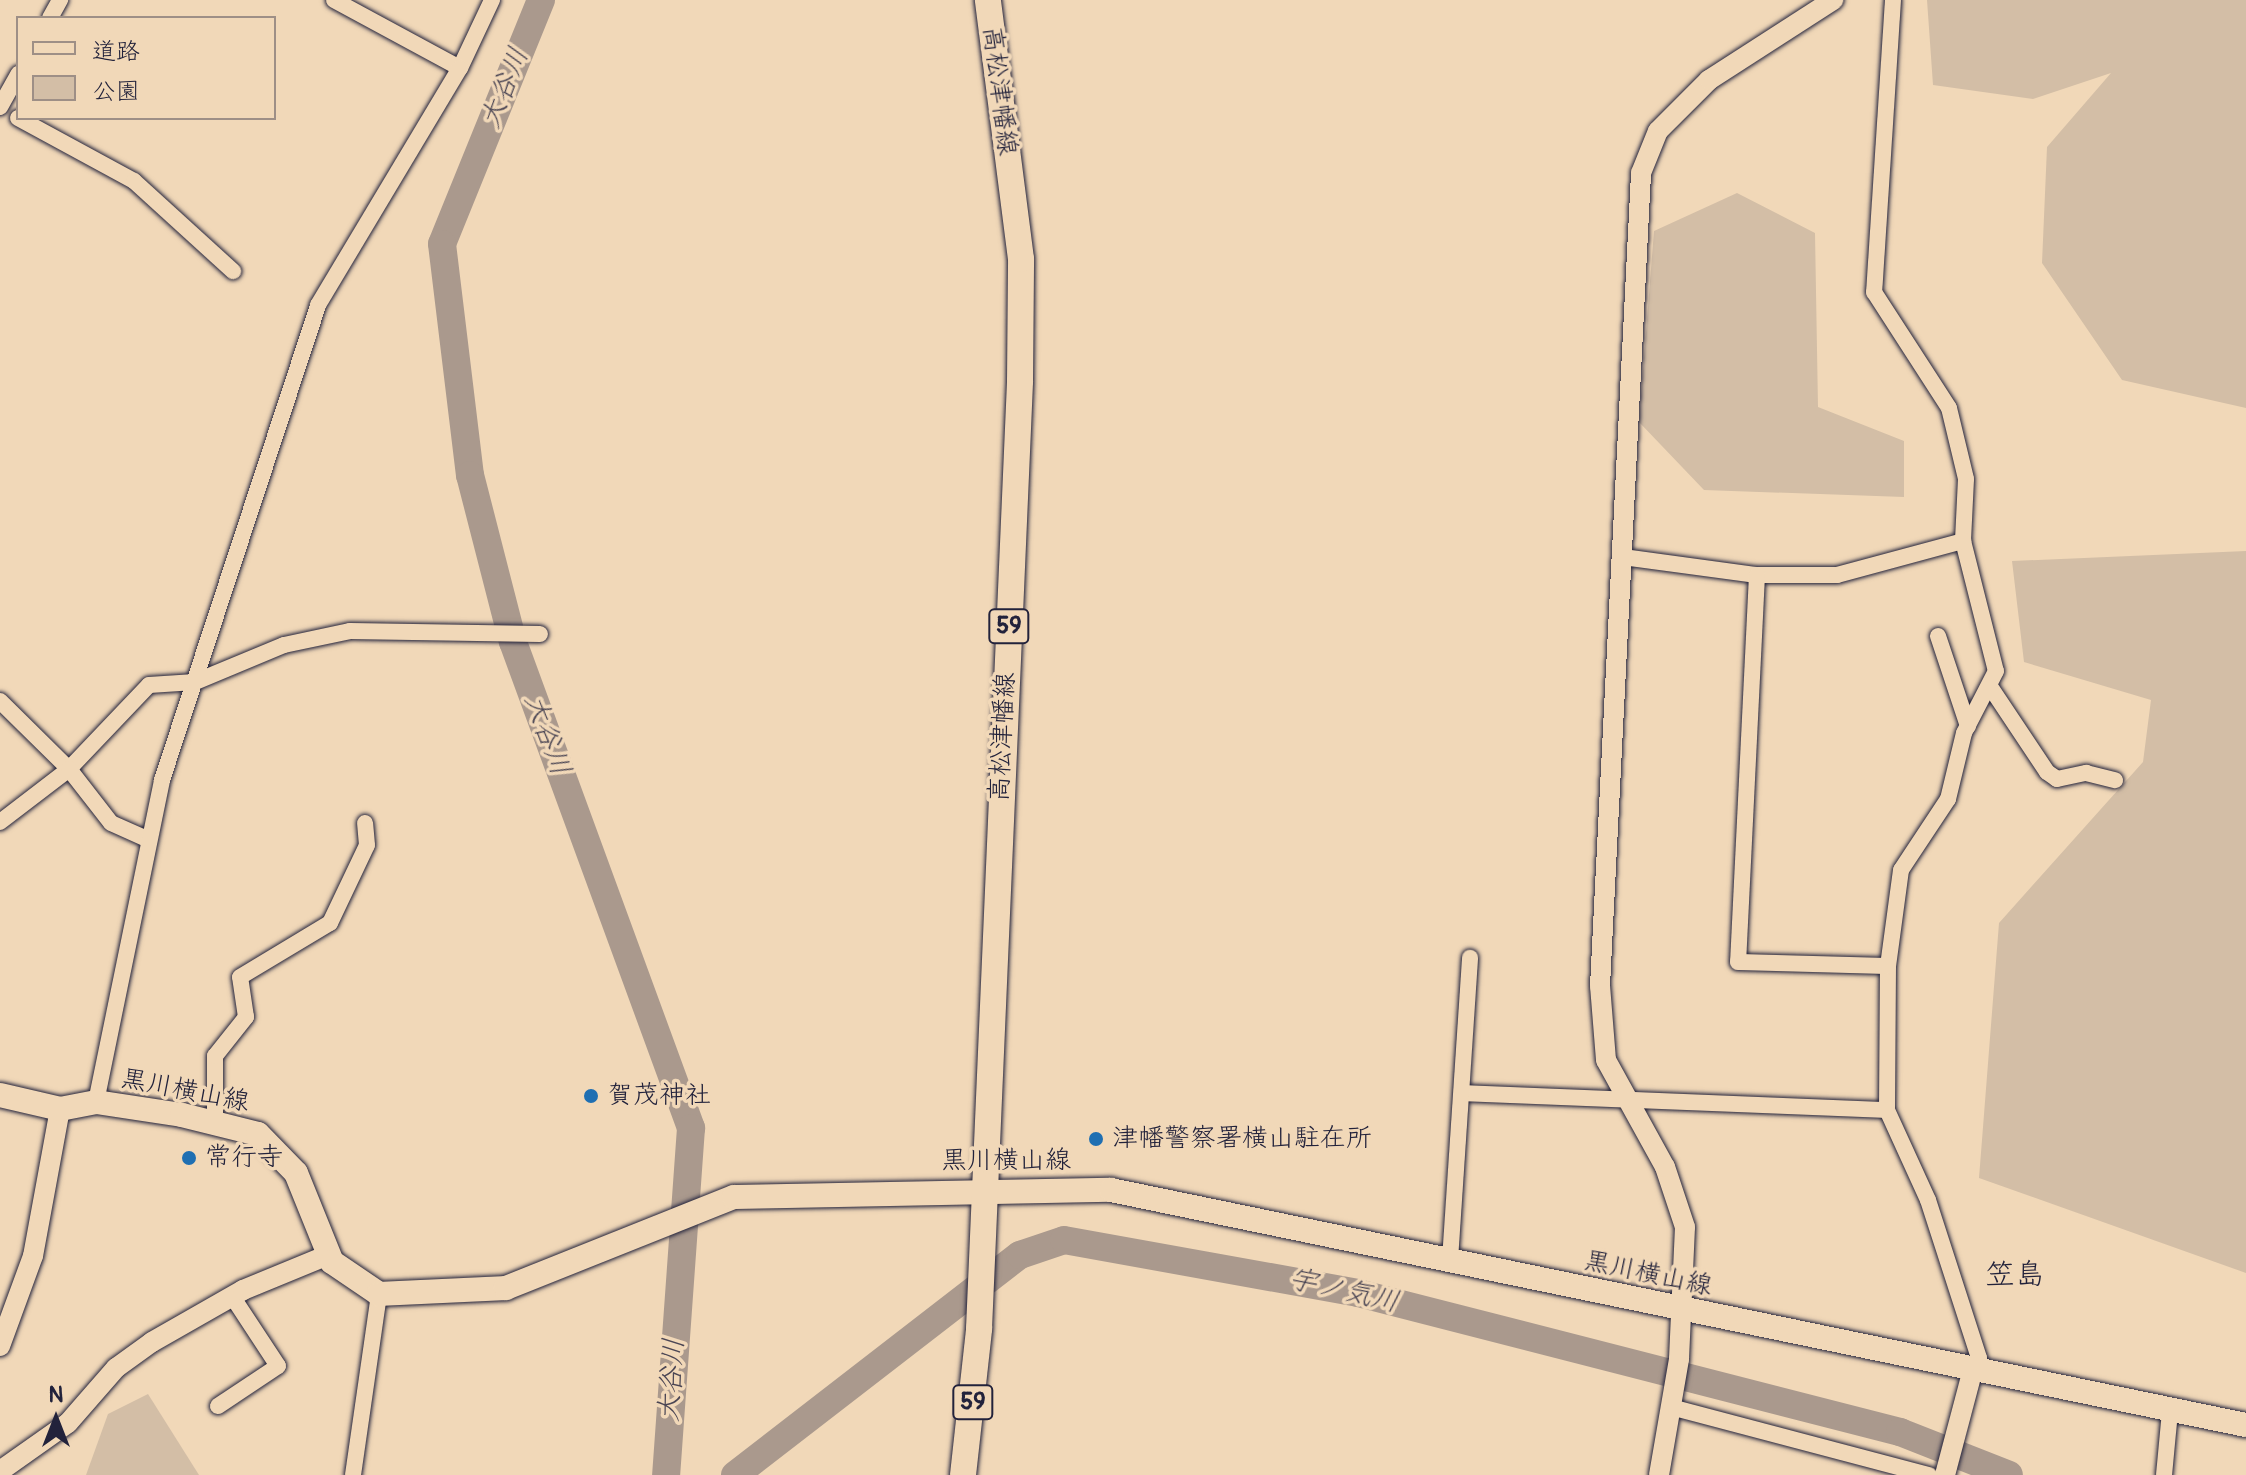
<!DOCTYPE html>
<meta charset="utf-8">
<style>
body{margin:0}
#map{position:relative;width:2246px;height:1475px;overflow:hidden;background:#f1d8b8;font-family:Pangolin,"Klee One",sans-serif}
div>[style]{position:absolute}
.green>*{inset:0;background:#d3bea6}
.river>*{height:28px;margin:-14px;padding:0 14px;transform-origin:14px;border-radius:14px;background:#aa998d}
.roads{filter:drop-shadow(0 0 2px #22223b) drop-shadow(0 0 2px #22223b)}
.minor>*{height:16px;margin:-8px;padding:0 8px;transform-origin:8px;border-radius:8px;background:#f1d8b8}
.tertiary>*{height:20px;margin:-10px;padding:0 10px;transform-origin:10px;border-radius:10px;background:#f1d8b8}
.secondary>*{height:24px;margin:-12px;padding:0 12px;transform-origin:12px;border-radius:12px;background:#f1d8b8}
.primary>*{height:26px;margin:-13px;padding:0 13px;transform-origin:13px;border-radius:13px;background:#f1d8b8}
.dots>*{width:22px;height:22px;translate:-50% -50%;box-sizing:border-box;border:4px solid #f1d8b8;border-radius:50%}
span{translate:-50% -50%;white-space:nowrap;text-align:center;line-height:1.15;-webkit-text-stroke:7px #f1d8b8;paint-order:stroke}
.shield-label span{padding:2px 6px;background:#f1d8b8;border:2px solid;border-radius:6px;-webkit-text-stroke-width:0}
.shield-label{font-size:24px;color:#22223b;font-weight:700}
.street-label{font-size:26px;color:#22223b}
.poi-label{font-size:26px;color:#22223b}
.left{translate:0 -50%;text-align:left}
.water-label{font-size:28px;color:#4b4654;font-style:italic}
.quarter-label{font-size:30px;color:#22223b}
.legend{position:absolute;left:16px;top:16px;width:260px;height:104px;box-sizing:border-box;background:#f1d8b8;border:2px solid #9e8f86;margin:0;padding:10px 14px;list-style:none;font-size:24px;color:#22223b}
.legend li{display:flex;align-items:center;gap:16px;height:40px}
.legend b{width:40px;border:2px solid #9e8f86}
.north{position:absolute;left:16px;top:1379px;width:80px;height:80px;-webkit-text-stroke:6px #f1d8b8;paint-order:stroke;rotate:0deg;font-size:22px;font-weight:700;line-height:32px;text-align:center;color:#22223b}
.north::after{content:'';display:block;margin:auto;width:28px;height:36px;background:#22223b;clip-path:polygon(50% 0,100% 100%,50% 72%,0 100%)}
</style>
<div id="map">
<div class="green">
<div style="clip-path:polygon(1927px 0,2246px 0,2246px 408px,2122px 380px,2042px 263px,2047px 147px,2111px 73px,2033px 99px,1933px 85px)"></div>
<div style="clip-path:polygon(1737px 193px,1815px 233px,1818px 407px,1904px 441px,1904px 497px,1704px 490px,1639px 422px,1654px 231px)"></div>
<div style="clip-path:polygon(2246px 551px,2246px 1273px,1979px 1178px,1999px 923px,2143px 762px,2151px 700px,2024px 662px,2012px 561px)"></div>
<div style="clip-path:polygon(148px 1394px,199px 1475px,86px 1475px,108px 1414px)"></div>
</div>
<div class="river">
<div style="left:541px;top:0;width:263px;rotate:112.1deg"></div>
<div style="left:442px;top:244px;width:233px;rotate:83.1deg"></div>
<div style="left:470px;top:475px;width:172px;rotate:75.6deg"></div>
<div style="left:513px;top:642px;width:518px;rotate:69.88deg"></div>
<div style="left:691px;top:1128px;width:348px;rotate:94.1deg"></div>
<div style="left:735px;top:1475px;width:360px;rotate:-37.7deg"></div>
<div style="left:1020px;top:1255px;width:46px;rotate:-18.8deg"></div>
<div style="left:1064px;top:1240px;width:299px;rotate:10.2deg"></div>
<div style="left:1358px;top:1293px;width:560px;rotate:14.38deg"></div>
<div style="left:1900px;top:1432px;width:117px;rotate:21.5deg"></div>
</div>
<div class="roads">
<div class="minor">
<div style="left:334px;top:0;width:143px;rotate:28.4deg"></div>
<div style="left:460px;top:68px;width:75px;rotate:-64.8deg"></div>
<div style="left:1893px;top:0;width:293px;rotate:93.7deg"></div>
<div style="left:1874px;top:292px;width:138px;rotate:57.1deg"></div>
<div style="left:1949px;top:408px;width:73px;rotate:76.5deg"></div>
<div style="left:1966px;top:479px;width:62px;rotate:92.8deg"></div>
<div style="left:1963px;top:541px;width:134px;rotate:75.8deg"></div>
<div style="left:1996px;top:671px;width:70px;rotate:117.3deg"></div>
<div style="left:1964px;top:733px;width:68px;rotate:103.6deg"></div>
<div style="left:1948px;top:799px;width:85px;rotate:123.5deg"></div>
<div style="left:1901px;top:870px;width:97px;rotate:97.7deg"></div>
<div style="left:1888px;top:966px;width:144px;rotate:90.4deg"></div>
<div style="left:1887px;top:1110px;width:99px;rotate:65.5deg"></div>
<div style="left:1928px;top:1200px;width:166px;rotate:72.1deg"></div>
<div style="left:1979px;top:1358px;width:13px;rotate:119deg"></div>
<div style="left:50px;top:18px;width:21px;rotate:-61deg"></div>
<div style="left:0;top:107px;width:38px;rotate:-61deg"></div>
<div style="left:18px;top:118px;width:132px;rotate:28.5deg"></div>
<div style="left:134px;top:181px;width:134px;rotate:42.3deg"></div>
<div style="left:1623px;top:557px;width:135px;rotate:7.7deg"></div>
<div style="left:1757px;top:575px;width:80px"></div>
<div style="left:1837px;top:575px;width:131px;rotate:-15.1deg"></div>
<div style="left:1757px;top:575px;width:387px;rotate:92.8deg"></div>
<div style="left:1738px;top:962px;width:150px;rotate:1.5deg"></div>
<div style="left:1938px;top:636px;width:95px;rotate:71.6deg"></div>
<div style="left:1991px;top:688px;width:101px;rotate:56.3deg"></div>
<div style="left:2047px;top:772px;width:12px;rotate:35deg"></div>
<div style="left:2057px;top:779px;width:30px;rotate:-12deg"></div>
<div style="left:2086px;top:773px;width:30px;rotate:14deg"></div>
<div style="left:0;top:701px;width:97px;rotate:44.6deg"></div>
<div style="left:69px;top:769px;width:116px;rotate:-46.4deg"></div>
<div style="left:149px;top:685px;width:46px;rotate:-3.7deg"></div>
<div style="left:195px;top:682px;width:96px;rotate:-22.6deg"></div>
<div style="left:284px;top:645px;width:67px;rotate:-12deg"></div>
<div style="left:350px;top:631px;width:190px;rotate:0.9deg"></div>
<div style="left:0;top:822px;width:87px;rotate:-37.5deg"></div>
<div style="left:69px;top:769px;width:68px;rotate:52.1deg"></div>
<div style="left:111px;top:823px;width:39px;rotate:24deg"></div>
<div style="left:1462px;top:1093px;width:425px;rotate:2.3deg"></div>
<div style="left:96px;top:1102px;width:329px;rotate:-78.4deg"></div>
<div style="left:162px;top:780px;width:500px;rotate:-71.8deg"></div>
<div style="left:318px;top:305px;width:276px;rotate:-59.1deg"></div>
<div style="left:215px;top:1121px;width:65px;rotate:-90deg"></div>
<div style="left:215px;top:1056px;width:50px;rotate:-51.5deg"></div>
<div style="left:246px;top:1017px;width:40px;rotate:-98.5deg"></div>
<div style="left:240px;top:977px;width:105px;rotate:-31deg"></div>
<div style="left:330px;top:923px;width:86px;rotate:-64.6deg"></div>
<div style="left:367px;top:845px;width:22px;rotate:-95deg"></div>
<div style="left:1450px;top:1260px;width:303px;rotate:-86.2deg"></div>
<div style="left:218px;top:1406px;width:72px;rotate:-33.7deg"></div>
<div style="left:278px;top:1366px;width:84px;rotate:-123.3deg"></div>
<div style="left:1671px;top:1407px;width:267px;rotate:14.8deg"></div>
<div style="left:353px;top:1475px;width:183px;rotate:-81.8deg"></div>
<div style="left:2164px;top:1475px;width:64px;rotate:-84.6deg"></div>
</div>
<div class="tertiary">
<div style="left:0;top:1346px;width:96px;rotate:-69.9deg"></div>
<div style="left:33px;top:1256px;width:149px;rotate:-79.6deg"></div>
<div style="left:0;top:1471px;width:83px;rotate:-35.2deg"></div>
<div style="left:68px;top:1423px;width:73px;rotate:-48.9deg"></div>
<div style="left:116px;top:1368px;width:44px;rotate:-35.8deg"></div>
<div style="left:152px;top:1342px;width:105px;rotate:-29.7deg"></div>
<div style="left:243px;top:1290px;width:92px;rotate:-22.4deg"></div>
<div style="left:1659px;top:1475px;width:118px;rotate:-80.2deg"></div>
<div style="left:1679px;top:1359px;width:132px;rotate:-87.4deg"></div>
<div style="left:1685px;top:1227px;width:63px;rotate:-108.4deg"></div>
<div style="left:1665px;top:1167px;width:122px;rotate:-118.9deg"></div>
<div style="left:1606px;top:1060px;width:74px;rotate:-94.6deg"></div>
<div style="left:1600px;top:986px;width:814px;rotate:-87.11deg"></div>
<div style="left:1641px;top:173px;width:45px;rotate:-68deg"></div>
<div style="left:1658px;top:131px;width:72px;rotate:-45deg"></div>
<div style="left:1709px;top:80px;width:148px;rotate:-32.8deg"></div>
<div style="left:1945px;top:1475px;width:110px;rotate:-75.2deg"></div>
</div>
<div class="secondary">
<div style="left:0;top:1095px;width:62px;rotate:13.1deg"></div>
<div style="left:60px;top:1109px;width:37px;rotate:-11deg"></div>
<div style="left:96px;top:1102px;width:87px;rotate:8.6deg"></div>
<div style="left:182px;top:1115px;width:78px;rotate:14deg"></div>
<div style="left:258px;top:1134px;width:54px;rotate:45.7deg"></div>
<div style="left:296px;top:1173px;width:96px;rotate:68deg"></div>
<div style="left:332px;top:1262px;width:57px;rotate:34.2deg"></div>
<div style="left:379px;top:1294px;width:127px;rotate:-2.7deg"></div>
<div style="left:506px;top:1288px;width:245px;rotate:-21.8deg"></div>
<div style="left:734px;top:1197px;width:377px;rotate:-1.1deg"></div>
<div style="left:1111px;top:1190px;width:1159px;rotate:11.7deg"></div>
</div>
<div class="primary">
<div style="left:963px;top:1475px;width:147px;rotate:-83.7deg"></div>
<div style="left:979px;top:1329px;width:949px;rotate:-87.52deg"></div>
<div style="left:1020px;top:381px;width:122px;rotate:-89.5deg"></div>
<div style="left:1021px;top:259px;width:261px;rotate:-97.3deg"></div>
</div>
</div>
<div class="dots">
<div style="left:591px;top:1096px;background:#1f6fb2"></div>
<div style="left:1096px;top:1139px;background:#1f6fb2"></div>
<div style="left:189px;top:1158px;background:#1f6fb2"></div>
</div>
<div class="shield-label">
<span style="left:1009px;top:626px">59</span>
<span style="left:973px;top:1402px">59</span>
</div>
<div class="street-label">
<span style="left:999px;top:91px;rotate:83deg">高松津幡線</span>
<span style="left:1003px;top:737px;rotate:-87deg">高松津幡線</span>
<span style="left:185px;top:1091px;rotate:11deg">黒川横山線</span>
<span style="left:1006px;top:1161px">黒川横山線</span>
<span style="left:1648px;top:1274px;rotate:12deg">黒川横山線</span>
</div>
<div class="poi-label">
<span class="left" style="left:607px;top:1096px">賀茂神社</span>
<span class="left" style="left:1112px;top:1139px">津幡警察署横山駐在所</span>
<span class="left" style="left:205px;top:1158px">常行寺</span>
</div>
<div class="water-label">
<span style="left:505px;top:88px;rotate:-68deg">大谷川</span>
<span style="left:547px;top:735px;rotate:70deg">大谷川</span>
<span style="left:1344px;top:1291px;rotate:13deg">宇ノ気川</span>
<span style="left:672px;top:1380px;rotate:-86deg">大谷川</span>
</div>
<div class="quarter-label">
<span style="left:2015px;top:1275px">笠島</span>
</div>
<ul class="legend">
<li><b style="height:10px;background:#f1d8b8"></b>道路</li>
<li><b style="height:22px;background:#d3bea6"></b>公園</li>
</ul>
<div class="north">N</div>
</div>
